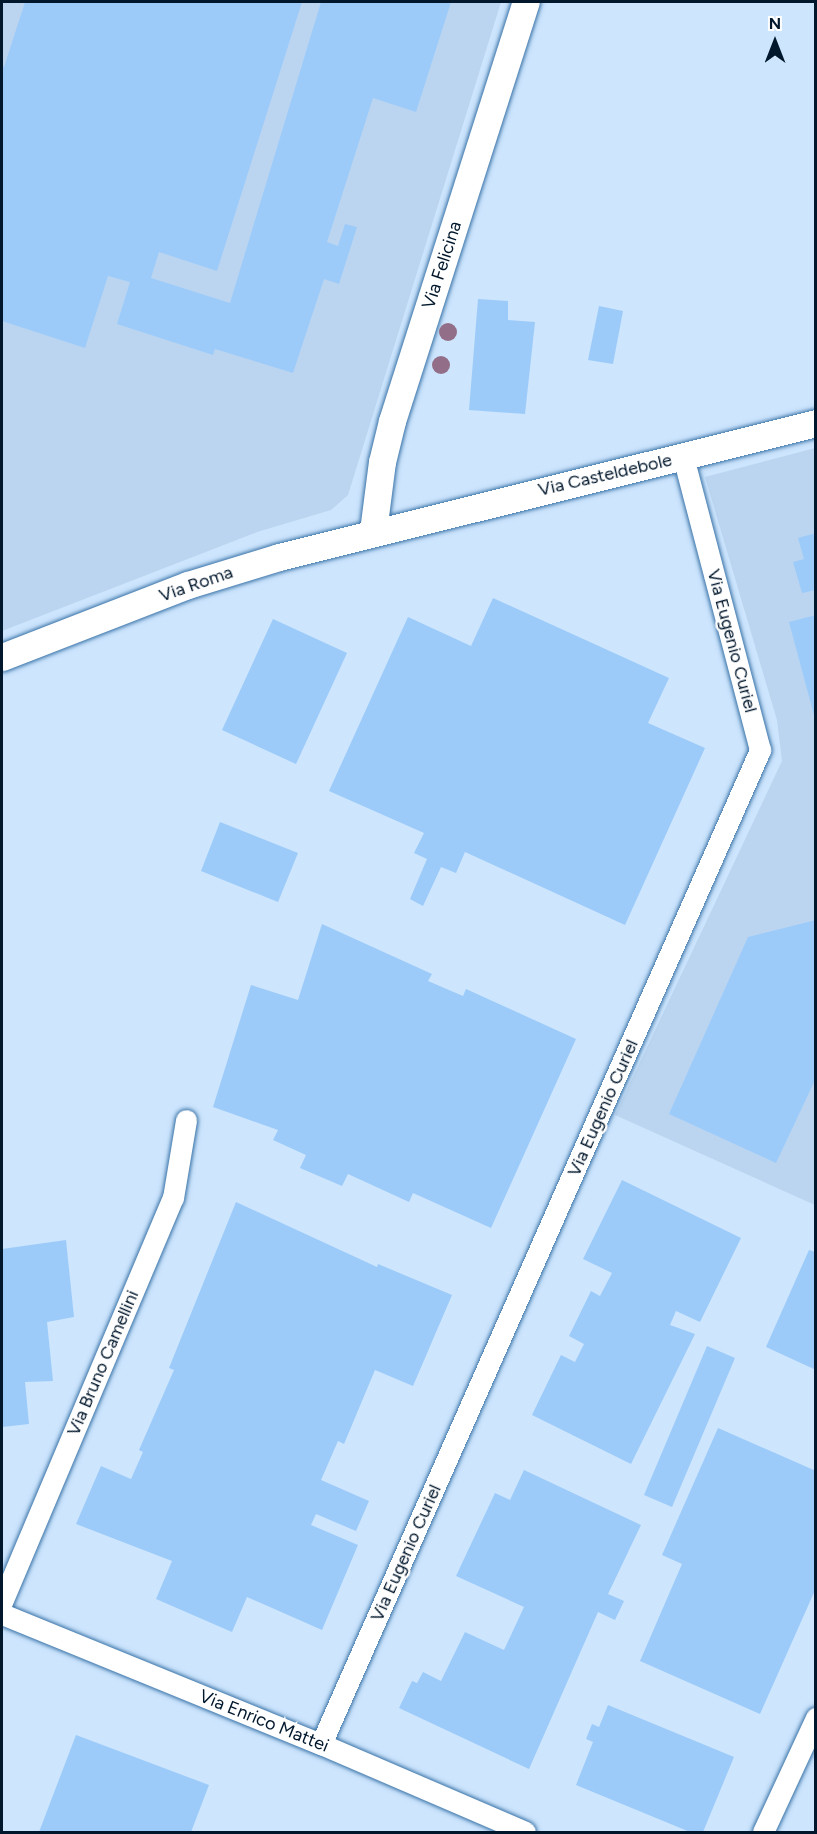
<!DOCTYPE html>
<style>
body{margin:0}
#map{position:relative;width:817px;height:1834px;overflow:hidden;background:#cde5fd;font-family:Figtree,sans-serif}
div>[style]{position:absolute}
.built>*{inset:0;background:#bbd5f0}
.building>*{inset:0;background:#9ccbfa}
.roads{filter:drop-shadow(0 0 2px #3872a7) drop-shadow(0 0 2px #3872a7)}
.minor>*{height:21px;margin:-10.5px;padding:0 10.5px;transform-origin:10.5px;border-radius:10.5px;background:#fff}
.tertiary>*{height:27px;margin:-13.5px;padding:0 13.5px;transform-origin:13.5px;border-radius:13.5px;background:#fff}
.trees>*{width:18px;height:18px;margin:-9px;border-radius:50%;background:#936e88}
span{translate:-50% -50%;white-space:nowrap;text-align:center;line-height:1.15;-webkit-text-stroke:5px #fff;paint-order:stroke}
.street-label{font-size:18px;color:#01172c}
.frame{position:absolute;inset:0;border:3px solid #01172c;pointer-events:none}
.north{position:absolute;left:745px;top:12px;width:60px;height:60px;-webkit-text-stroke:4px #fff;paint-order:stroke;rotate:0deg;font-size:16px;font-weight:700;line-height:24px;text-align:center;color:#01172c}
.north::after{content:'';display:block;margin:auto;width:21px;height:27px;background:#01172c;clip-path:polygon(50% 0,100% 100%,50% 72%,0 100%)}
</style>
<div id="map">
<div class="built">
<div style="clip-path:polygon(2px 2px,501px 2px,348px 495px,331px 510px,257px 532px,2px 631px)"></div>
<div style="clip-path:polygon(815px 448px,815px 1205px,615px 1115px,782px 761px,777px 720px,705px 477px)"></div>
</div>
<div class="building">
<div style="clip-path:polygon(25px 2px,302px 2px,217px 271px,159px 252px,151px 278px,230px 303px,321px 2px,451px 2px,416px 112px,373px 98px,327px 242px,338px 246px,345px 224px,357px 227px,339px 284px,324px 279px,293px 373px,215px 349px,213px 355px,117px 324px,130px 282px,108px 276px,85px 348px,2px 321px,2px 66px,4px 67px)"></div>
<div style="clip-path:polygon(478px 299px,508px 301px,508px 320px,535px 322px,525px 414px,469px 410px)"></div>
<div style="clip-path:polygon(599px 306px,623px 311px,613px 364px,588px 360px)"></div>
<div style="clip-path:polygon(816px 533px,816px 590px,802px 593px,793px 562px,804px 559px,798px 538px)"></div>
<div style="clip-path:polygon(493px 598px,669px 678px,648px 723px,705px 748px,625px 925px,465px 852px,456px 873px,441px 867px,423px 906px,410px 899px,427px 859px,414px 853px,424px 833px,329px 791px,408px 617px,471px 646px)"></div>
<div style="clip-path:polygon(816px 615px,816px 719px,815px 719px,789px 622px)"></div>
<div style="clip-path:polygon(273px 619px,347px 653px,296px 764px,222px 730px)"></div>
<div style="clip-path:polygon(220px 822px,298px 853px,278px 902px,201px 871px)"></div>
<div style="clip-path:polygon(816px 920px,816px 1078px,776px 1163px,669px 1114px,748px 937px)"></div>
<div style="clip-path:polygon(322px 924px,432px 974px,428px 981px,463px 996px,466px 989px,576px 1039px,491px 1228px,413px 1193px,409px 1202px,348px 1174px,342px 1186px,300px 1168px,306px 1155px,273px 1140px,278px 1130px,213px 1107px,251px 985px,298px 1000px)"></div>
<div style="clip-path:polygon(622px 1180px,741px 1238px,700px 1322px,676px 1311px,670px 1325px,695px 1334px,631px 1464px,532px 1415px,561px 1355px,575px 1362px,584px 1344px,569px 1336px,591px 1291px,600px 1296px,612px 1273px,583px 1259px)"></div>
<div style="clip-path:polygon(236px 1202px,377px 1267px,378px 1264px,452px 1295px,413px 1386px,375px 1370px,344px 1444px,338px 1441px,321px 1480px,369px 1501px,356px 1531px,316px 1514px,311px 1525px,358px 1545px,322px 1630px,247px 1597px,232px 1632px,156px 1599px,172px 1561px,76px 1524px,101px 1466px,131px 1479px,143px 1452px,139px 1450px,174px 1370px,169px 1368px)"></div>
<div style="clip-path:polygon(66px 1240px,74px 1317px,47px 1322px,53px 1381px,25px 1382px,29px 1424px,2px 1427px,2px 1249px)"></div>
<div style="clip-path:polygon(809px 1250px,816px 1252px,816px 1370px,766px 1347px)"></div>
<div style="clip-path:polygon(707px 1346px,735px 1358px,672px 1507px,644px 1495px)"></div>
<div style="clip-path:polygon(718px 1428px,816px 1471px,816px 1588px,760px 1714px,640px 1661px,682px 1564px,662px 1555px)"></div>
<div style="clip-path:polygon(524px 1470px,641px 1525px,608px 1594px,624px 1601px,615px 1620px,598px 1612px,529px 1769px,399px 1708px,412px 1681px,417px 1683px,423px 1672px,441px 1681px,465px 1632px,504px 1650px,524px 1607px,456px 1576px,495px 1493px,510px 1500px)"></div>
<div style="clip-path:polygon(608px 1705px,734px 1757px,703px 1832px,690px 1832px,576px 1785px,593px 1742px,586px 1739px,592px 1724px,599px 1727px)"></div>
<div style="clip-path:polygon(76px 1735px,209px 1785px,191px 1832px,39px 1832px)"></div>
</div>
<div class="roads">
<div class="minor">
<div style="left:2px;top:1602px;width:439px;rotate:-67.1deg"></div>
<div style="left:173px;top:1198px;width:79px;rotate:-80.5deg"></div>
<div style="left:2px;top:1614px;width:344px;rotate:22.2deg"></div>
<div style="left:321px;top:1744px;width:222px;rotate:23.3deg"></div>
<div style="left:321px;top:1744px;width:1087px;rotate:-66.17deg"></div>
<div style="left:760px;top:750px;width:304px;rotate:-104.7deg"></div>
<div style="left:763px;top:1832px;width:126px;rotate:-65.1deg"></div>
</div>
<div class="tertiary">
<div style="left:373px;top:531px;width:70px;rotate:-82.6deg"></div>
<div style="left:382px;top:462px;width:42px;rotate:-76.3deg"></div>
<div style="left:392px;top:421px;width:440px;rotate:-72.3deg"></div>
<div style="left:2px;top:657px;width:199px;rotate:-21.2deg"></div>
<div style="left:188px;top:585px;width:95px;rotate:-17.1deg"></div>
<div style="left:279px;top:557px;width:553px;rotate:-14.01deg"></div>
</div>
</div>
<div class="trees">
<div style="left:448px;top:332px"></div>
<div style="left:441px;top:365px"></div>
</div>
<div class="street-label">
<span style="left:442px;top:265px;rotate:-72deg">Via Felicina</span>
<span style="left:605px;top:475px;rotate:-13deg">Via Casteldebole</span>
<span style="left:196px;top:584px;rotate:-19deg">Via Roma</span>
<span style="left:732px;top:641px;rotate:75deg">Via Eugenio Curiel</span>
<span style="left:603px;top:1108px;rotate:-66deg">Via Eugenio Curiel</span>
<span style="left:103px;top:1363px;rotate:-67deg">Via Bruno Camellini</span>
<span style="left:406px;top:1553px;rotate:-66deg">Via Eugenio Curiel</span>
<span style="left:264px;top:1721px;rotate:22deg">Via Enrico Mattei</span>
</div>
<div class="frame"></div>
<div class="north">N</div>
</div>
